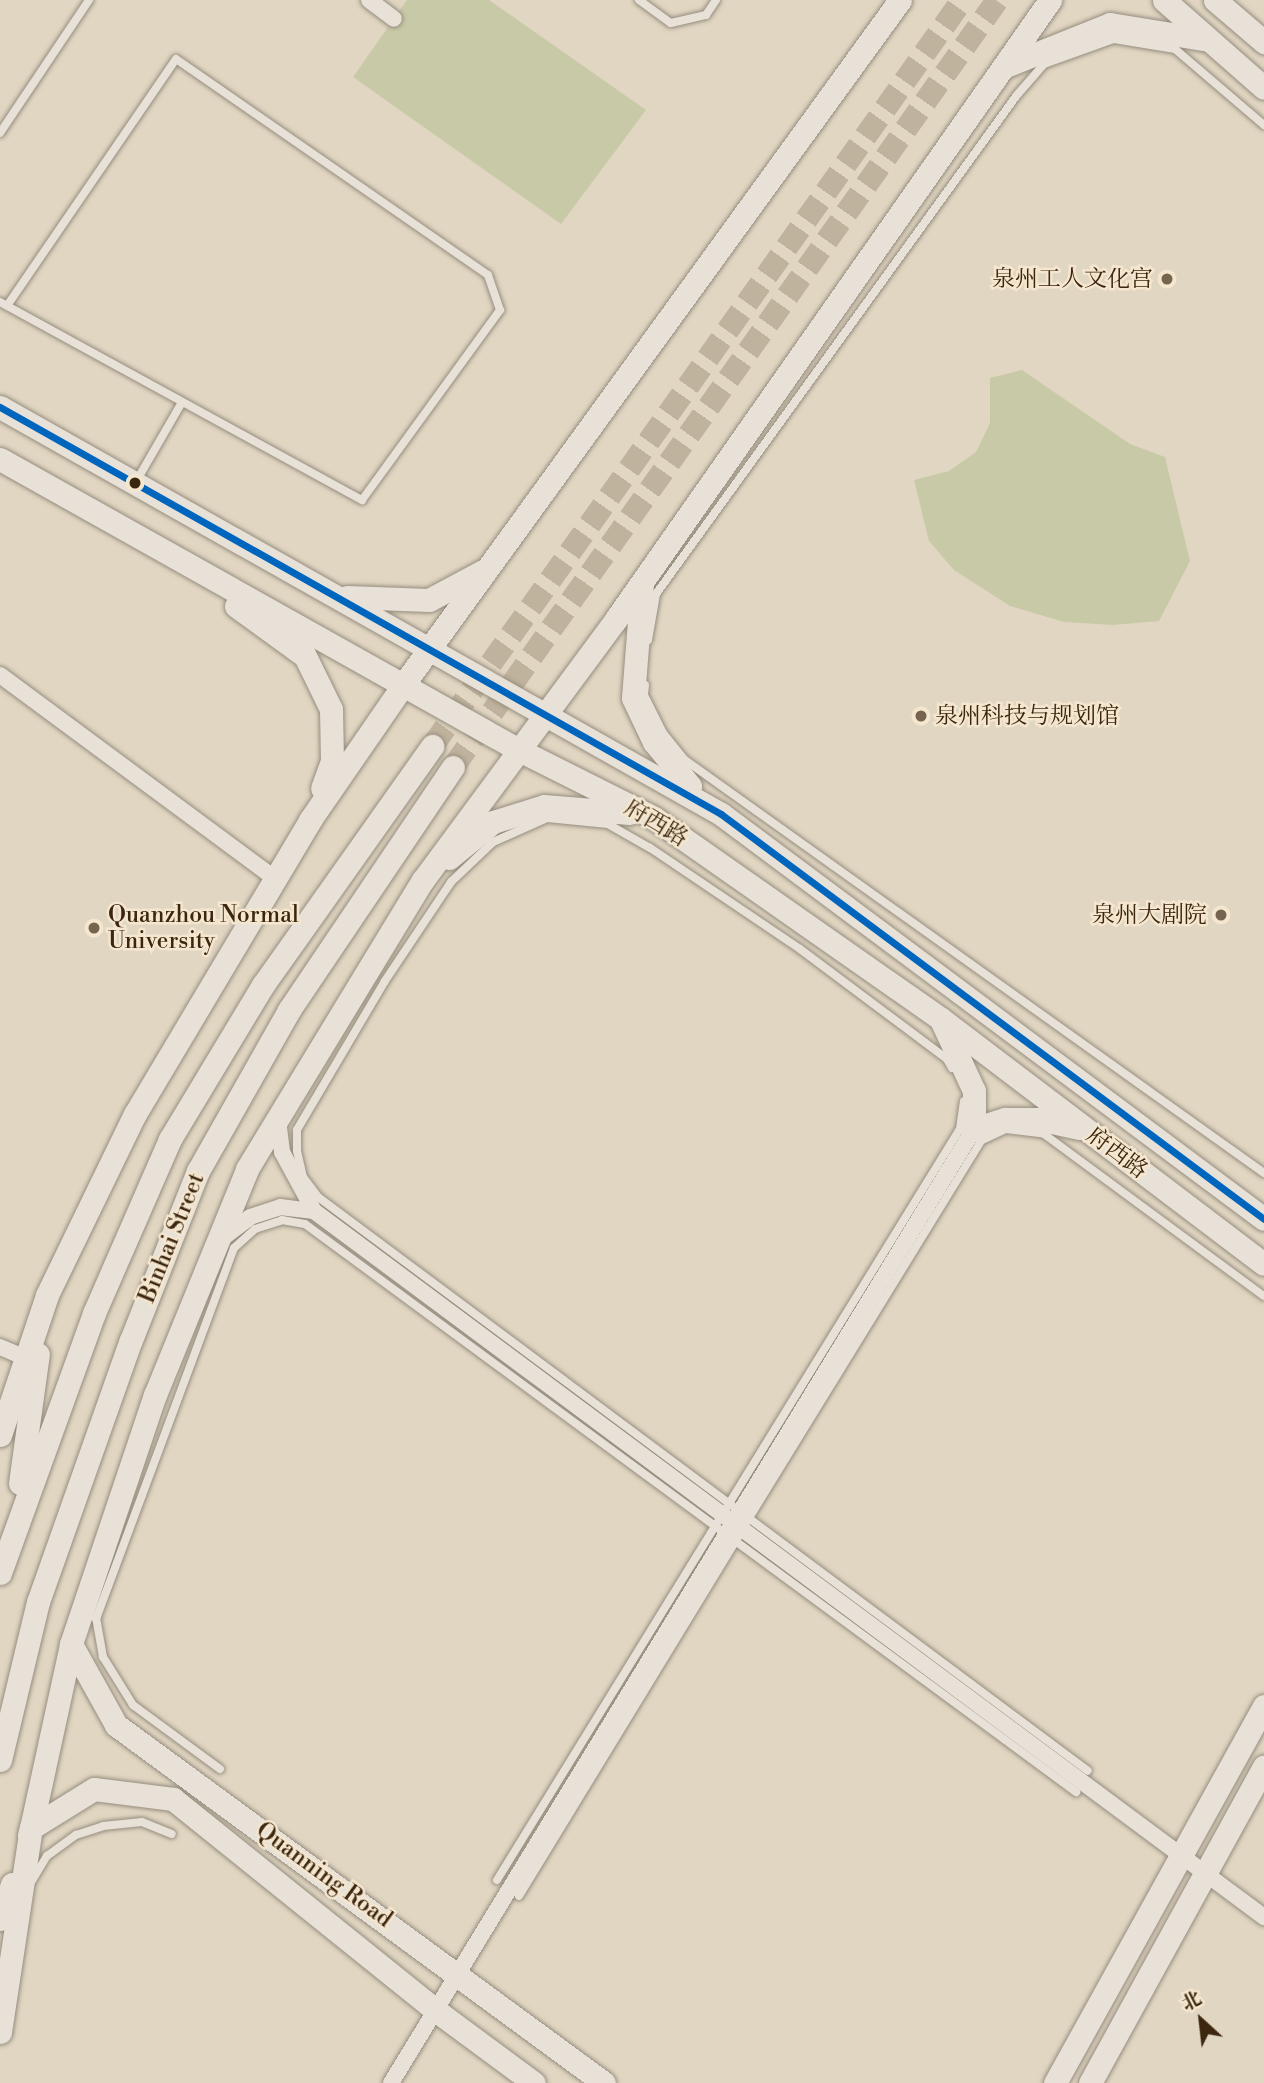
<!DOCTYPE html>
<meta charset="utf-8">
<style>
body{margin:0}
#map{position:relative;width:1264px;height:2083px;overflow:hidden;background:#e1d6c2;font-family:"Libre Bodoni","Noto Serif SC",serif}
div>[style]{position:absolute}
.green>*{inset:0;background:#c8caa7}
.secondary-tunnel>*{height:23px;margin-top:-11.5px;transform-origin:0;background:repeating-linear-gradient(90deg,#c0b39e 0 23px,transparent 0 34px)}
.roads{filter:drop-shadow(0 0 2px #968d7f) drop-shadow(0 0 2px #968d7f)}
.lane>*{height:8px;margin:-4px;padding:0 4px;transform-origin:4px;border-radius:4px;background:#e7e1d7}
.street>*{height:16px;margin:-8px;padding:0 8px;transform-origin:8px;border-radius:8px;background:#e7e1d7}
.secondary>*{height:23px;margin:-11.5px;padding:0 11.5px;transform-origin:11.5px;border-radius:11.5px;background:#e7e1d7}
.bus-1>*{height:7px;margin:-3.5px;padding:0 3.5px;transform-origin:3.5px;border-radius:3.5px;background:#0065bd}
.dots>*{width:19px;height:19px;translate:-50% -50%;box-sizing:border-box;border:4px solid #f4e6cf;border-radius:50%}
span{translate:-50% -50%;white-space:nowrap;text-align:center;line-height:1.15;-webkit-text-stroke:5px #f4e6cf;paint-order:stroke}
.poi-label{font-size:23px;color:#3d260f}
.right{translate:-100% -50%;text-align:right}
.left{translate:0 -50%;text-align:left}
.street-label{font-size:23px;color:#3d260f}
.north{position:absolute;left:1166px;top:1985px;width:70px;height:70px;-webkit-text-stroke:5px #f4e6cf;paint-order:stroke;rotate:333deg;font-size:19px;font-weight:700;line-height:28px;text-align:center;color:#3d260f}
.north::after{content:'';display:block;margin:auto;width:24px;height:32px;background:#3d260f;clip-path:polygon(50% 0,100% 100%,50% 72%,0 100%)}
</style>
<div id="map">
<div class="green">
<div style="clip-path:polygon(407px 0,489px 0,646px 110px,561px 224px,353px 77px)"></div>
<div style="clip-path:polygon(1022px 370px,1130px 444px,1165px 457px,1190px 561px,1159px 621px,1113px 625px,1064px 622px,1010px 606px,954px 570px,929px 541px,914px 480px,949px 471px,976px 452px,990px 423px,990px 378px)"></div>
</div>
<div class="secondary-tunnel">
<div style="left:432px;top:746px;width:915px;rotate:-54.61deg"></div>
<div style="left:453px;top:767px;width:940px;rotate:-54.65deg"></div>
</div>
<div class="roads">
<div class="lane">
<div style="left:639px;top:0;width:39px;rotate:36deg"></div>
<div style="left:671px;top:23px;width:36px;rotate:-13deg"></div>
<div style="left:706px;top:15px;width:18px;rotate:-56deg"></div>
<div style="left:0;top:133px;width:160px;rotate:-56.2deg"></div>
<div style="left:0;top:302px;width:413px;rotate:28.7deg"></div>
<div style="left:362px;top:500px;width:235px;rotate:-54deg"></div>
<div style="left:500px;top:310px;width:37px;rotate:-109deg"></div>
<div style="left:488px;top:275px;width:379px;rotate:-145.3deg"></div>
<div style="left:176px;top:59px;width:299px;rotate:124.4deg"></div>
<div style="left:137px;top:480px;width:88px;rotate:-59.9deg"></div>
<div style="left:648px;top:640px;width:47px;rotate:-80.1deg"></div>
<div style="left:656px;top:594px;width:616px;rotate:-54.12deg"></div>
<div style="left:1017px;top:95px;width:41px;rotate:-48.9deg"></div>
<div style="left:1044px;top:64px;width:74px;rotate:-19.7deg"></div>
<div style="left:1114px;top:39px;width:62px;rotate:9.3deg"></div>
<div style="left:1175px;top:49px;width:117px;rotate:40.5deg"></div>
<div style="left:645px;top:685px;width:10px;rotate:96deg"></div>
<div style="left:644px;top:695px;width:42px;rotate:63.4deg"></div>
<div style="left:663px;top:733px;width:35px;rotate:51deg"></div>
<div style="left:685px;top:760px;width:711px;rotate:35.5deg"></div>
<div style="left:952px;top:1068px;width:10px;rotate:-119deg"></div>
<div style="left:947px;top:1059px;width:184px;rotate:-143.2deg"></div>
<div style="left:800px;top:949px;width:181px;rotate:-146deg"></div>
<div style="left:650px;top:848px;width:48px;rotate:-150.3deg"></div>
<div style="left:608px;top:824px;width:61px;rotate:-174.4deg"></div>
<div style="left:547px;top:818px;width:59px;rotate:156deg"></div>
<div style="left:493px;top:842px;width:58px;rotate:136.4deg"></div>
<div style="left:451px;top:882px;width:119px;rotate:123.7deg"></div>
<div style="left:385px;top:981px;width:173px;rotate:120.6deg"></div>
<div style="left:297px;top:1130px;width:21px;rotate:90deg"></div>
<div style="left:297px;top:1151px;width:27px;rotate:77deg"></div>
<div style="left:303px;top:1177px;width:25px;rotate:53deg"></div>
<div style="left:318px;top:1197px;width:960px;rotate:36.7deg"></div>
<div style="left:746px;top:1523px;width:450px;rotate:-58.4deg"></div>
<div style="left:982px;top:1140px;width:26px;rotate:-25deg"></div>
<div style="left:1006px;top:1129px;width:38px;rotate:7deg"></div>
<div style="left:1044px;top:1134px;width:273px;rotate:36.4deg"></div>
<div style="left:220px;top:1769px;width:108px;rotate:-143.7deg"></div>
<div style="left:133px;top:1705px;width:57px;rotate:-122deg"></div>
<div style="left:103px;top:1657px;width:39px;rotate:-100deg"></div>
<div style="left:96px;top:1619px;width:396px;rotate:-69.6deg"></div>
<div style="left:234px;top:1248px;width:28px;rotate:-42deg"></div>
<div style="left:255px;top:1229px;width:28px;rotate:-18deg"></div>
<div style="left:282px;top:1220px;width:23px;rotate:10deg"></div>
<div style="left:305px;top:1224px;width:958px;rotate:36.38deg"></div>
<div style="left:497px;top:1880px;width:882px;rotate:-58.35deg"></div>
<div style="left:960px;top:1129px;width:28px;rotate:-82deg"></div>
<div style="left:30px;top:1884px;width:33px;rotate:-59deg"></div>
<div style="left:47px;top:1856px;width:36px;rotate:-36deg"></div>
<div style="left:76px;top:1835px;width:28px;rotate:-18deg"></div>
<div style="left:103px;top:1826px;width:39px;rotate:-6deg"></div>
<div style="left:142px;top:1822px;width:32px;rotate:22deg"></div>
<div style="left:519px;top:1896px;width:421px;rotate:-58.6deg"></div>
</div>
<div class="street">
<div style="left:369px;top:0;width:31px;rotate:37deg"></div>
<div style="left:0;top:675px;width:341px;rotate:36.5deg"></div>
<div style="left:314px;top:1211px;width:1184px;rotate:36.62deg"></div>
<div style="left:220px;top:1240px;width:38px;rotate:-37deg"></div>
<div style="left:250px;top:1217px;width:32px;rotate:-18deg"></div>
<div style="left:280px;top:1207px;width:34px;rotate:7deg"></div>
<div style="left:314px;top:1211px;width:67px;rotate:-118.5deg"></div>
<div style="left:282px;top:1152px;width:33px;rotate:-97deg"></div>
<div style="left:0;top:1347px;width:28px;rotate:23deg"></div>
<div style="left:391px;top:2083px;width:1118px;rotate:-58.57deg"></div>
</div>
<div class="secondary">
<div style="left:1164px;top:0;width:133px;rotate:41.3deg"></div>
<div style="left:1215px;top:0;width:65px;rotate:40.6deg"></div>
<div style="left:1003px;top:67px;width:115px;rotate:-21.9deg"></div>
<div style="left:1110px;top:24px;width:100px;rotate:9.2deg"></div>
<div style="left:0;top:407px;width:828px;rotate:29.44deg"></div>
<div style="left:721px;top:814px;width:677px;rotate:36.72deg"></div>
<div style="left:0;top:459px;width:595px;rotate:29.28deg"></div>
<div style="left:519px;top:750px;width:151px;rotate:26.7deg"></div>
<div style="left:654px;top:818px;width:350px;rotate:35deg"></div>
<div style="left:941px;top:1019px;width:405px;rotate:37.2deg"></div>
<div style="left:642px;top:583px;width:115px;rotate:94.5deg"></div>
<div style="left:633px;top:698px;width:49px;rotate:64.5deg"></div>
<div style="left:654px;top:742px;width:57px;rotate:50.7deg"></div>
<div style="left:347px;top:597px;width:82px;rotate:2.1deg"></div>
<div style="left:429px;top:600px;width:61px;rotate:-28.2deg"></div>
<div style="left:236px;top:606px;width:85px;rotate:35.9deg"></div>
<div style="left:305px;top:656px;width:59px;rotate:63.9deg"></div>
<div style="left:331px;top:709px;width:52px;rotate:88.9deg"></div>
<div style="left:332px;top:761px;width:29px;rotate:110deg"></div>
<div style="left:449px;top:858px;width:57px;rotate:-39.3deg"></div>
<div style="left:493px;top:822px;width:53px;rotate:-17.4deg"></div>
<div style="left:544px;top:806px;width:86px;rotate:4.7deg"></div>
<div style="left:942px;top:1022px;width:76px;rotate:65.1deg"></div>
<div style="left:974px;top:1091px;width:38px;rotate:90deg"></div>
<div style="left:974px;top:1129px;width:33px;rotate:-18deg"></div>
<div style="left:1005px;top:1119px;width:33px"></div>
<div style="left:1038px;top:1119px;width:42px;rotate:12.4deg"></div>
<div style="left:0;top:1435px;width:148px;rotate:-71.4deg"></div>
<div style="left:47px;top:1295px;width:201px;rotate:-64.1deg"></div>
<div style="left:135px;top:1114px;width:342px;rotate:-59.2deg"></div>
<div style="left:310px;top:820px;width:164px;rotate:-55.4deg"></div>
<div style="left:403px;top:685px;width:846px;rotate:-54.04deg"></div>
<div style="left:20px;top:1483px;width:130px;rotate:-82.1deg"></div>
<div style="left:0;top:1573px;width:276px;rotate:-70.1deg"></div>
<div style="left:94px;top:1313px;width:190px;rotate:-66.4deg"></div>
<div style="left:170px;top:1139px;width:180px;rotate:-58.9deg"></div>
<div style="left:263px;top:985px;width:293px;rotate:-54.7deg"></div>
<div style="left:71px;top:1644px;width:93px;rotate:60.9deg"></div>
<div style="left:116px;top:1725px;width:605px;rotate:36.26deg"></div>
<div style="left:0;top:1760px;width:163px;rotate:-76.5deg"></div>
<div style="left:38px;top:1602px;width:278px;rotate:-70.5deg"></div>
<div style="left:131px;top:1340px;width:182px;rotate:-68.4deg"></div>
<div style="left:198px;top:1171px;width:185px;rotate:-60.5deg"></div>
<div style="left:289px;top:1010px;width:293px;rotate:-56deg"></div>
<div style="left:29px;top:1835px;width:7px;rotate:-74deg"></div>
<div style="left:31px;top:1828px;width:74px;rotate:-31.8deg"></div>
<div style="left:94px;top:1789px;width:80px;rotate:7.2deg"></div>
<div style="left:173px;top:1799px;width:340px;rotate:38.8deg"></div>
<div style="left:438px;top:2012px;width:119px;rotate:36.5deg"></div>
<div style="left:0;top:1919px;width:37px;rotate:-71deg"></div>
<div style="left:0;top:2032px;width:206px;rotate:-81.4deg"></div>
<div style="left:31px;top:1828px;width:188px;rotate:-77.7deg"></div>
<div style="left:71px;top:1644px;width:263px;rotate:-71.4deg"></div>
<div style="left:155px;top:1395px;width:244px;rotate:-67.8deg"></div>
<div style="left:247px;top:1169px;width:338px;rotate:-58.7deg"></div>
<div style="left:423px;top:880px;width:325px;rotate:-53.5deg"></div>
<div style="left:616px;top:619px;width:756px;rotate:-54.96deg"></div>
<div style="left:1055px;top:2083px;width:431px;rotate:-61deg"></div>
<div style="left:1090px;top:2083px;width:361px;rotate:-61.2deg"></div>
</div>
</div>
<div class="bus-1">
<div style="left:0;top:407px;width:828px;rotate:29.44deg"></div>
<div style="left:721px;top:814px;width:677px;rotate:36.72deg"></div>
</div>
<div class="dots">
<div style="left:1167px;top:279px;background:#76644e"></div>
<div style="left:135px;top:483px;background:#3d260f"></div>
<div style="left:921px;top:716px;background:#76644e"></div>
<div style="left:1221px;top:915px;background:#76644e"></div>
<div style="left:94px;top:928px;background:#76644e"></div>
</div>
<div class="poi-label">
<span class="right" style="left:1153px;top:279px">泉州工人文化宫</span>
<span class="left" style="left:935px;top:716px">泉州科技与规划馆</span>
<span class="left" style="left:108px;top:928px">Quanzhou Normal<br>University</span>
<span class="right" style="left:1207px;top:915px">泉州大剧院</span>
</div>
<div class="street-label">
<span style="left:656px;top:823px;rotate:31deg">府西路</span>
<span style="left:1117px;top:1153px;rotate:37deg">府西路</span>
<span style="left:172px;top:1238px;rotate:-68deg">Binhai Street</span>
<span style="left:324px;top:1875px;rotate:36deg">Quanning Road</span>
</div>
<div class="north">北</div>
</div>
